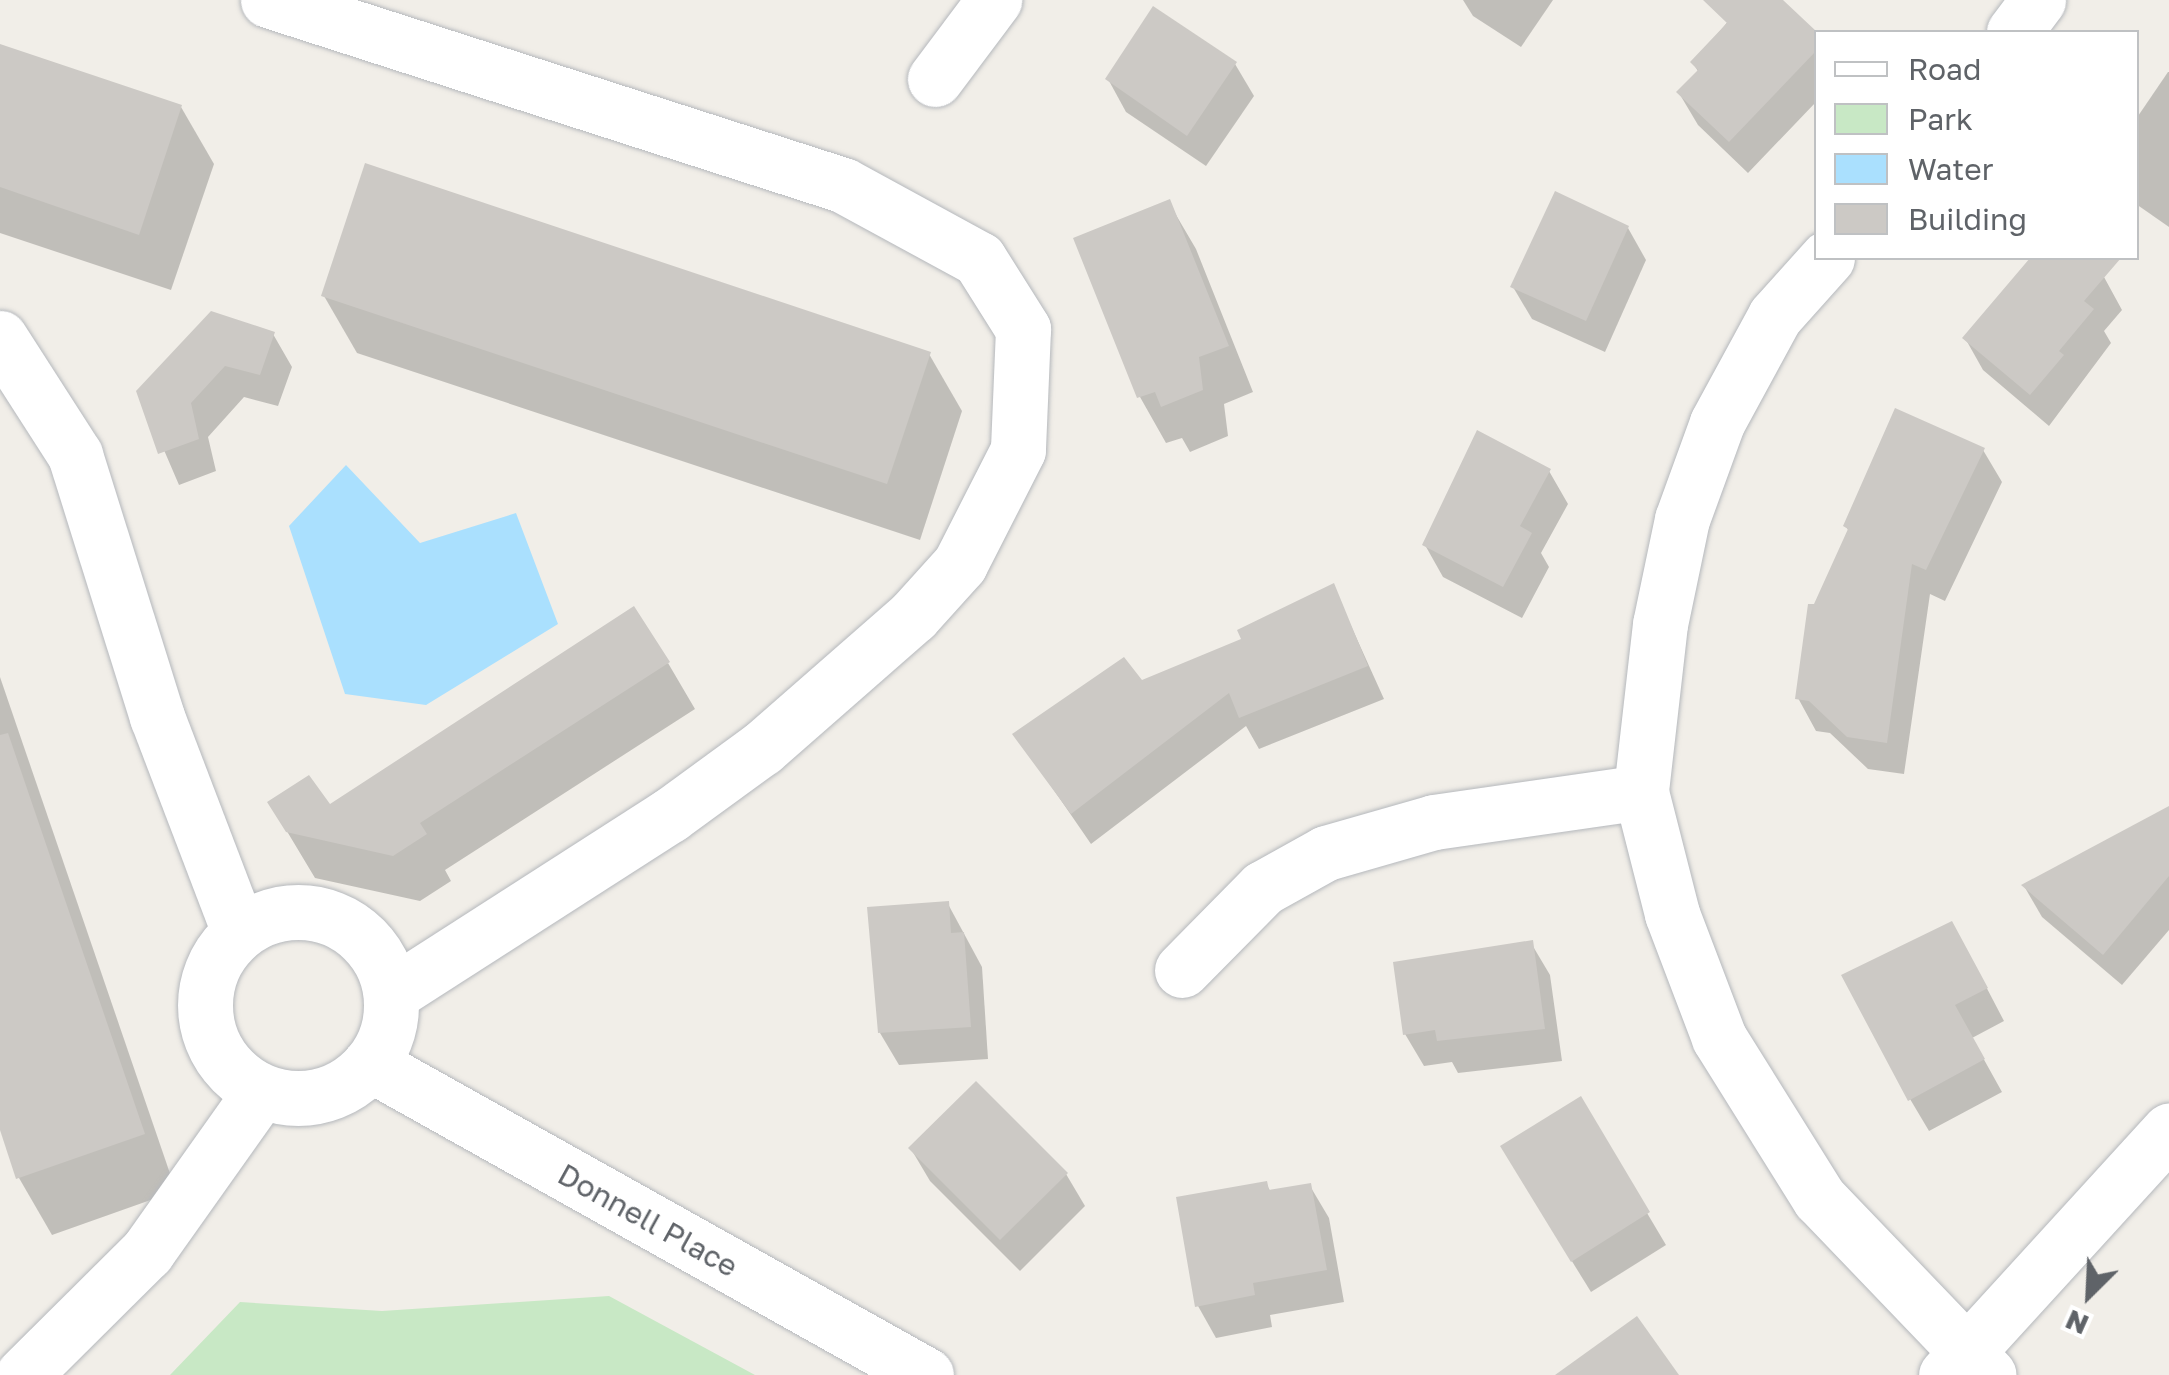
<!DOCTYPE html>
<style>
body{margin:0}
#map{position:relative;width:2169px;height:1375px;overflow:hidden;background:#f1eee8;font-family:"Golos Text",sans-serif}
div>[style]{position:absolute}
.green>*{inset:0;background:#c8e8c5}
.water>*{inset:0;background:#aae0fe}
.shadow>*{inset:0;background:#0003}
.building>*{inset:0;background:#ccc9c5}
.roads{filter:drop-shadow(0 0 2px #b5b8bc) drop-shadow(0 0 2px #b5b8bc)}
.minor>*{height:55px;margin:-27.5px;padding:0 27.5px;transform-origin:27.5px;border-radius:27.5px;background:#fff}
.minor>.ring{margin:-27.5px;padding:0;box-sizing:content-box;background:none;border:55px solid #fff;border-radius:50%}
span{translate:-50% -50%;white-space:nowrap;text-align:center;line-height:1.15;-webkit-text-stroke:8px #fff;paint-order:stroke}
.street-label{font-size:30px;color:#5f6368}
.legend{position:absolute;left:1814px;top:30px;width:325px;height:230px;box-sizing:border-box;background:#fff;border:2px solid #bfc1c3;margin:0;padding:12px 18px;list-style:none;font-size:30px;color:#5f6368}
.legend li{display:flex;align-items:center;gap:20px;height:50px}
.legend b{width:50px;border:2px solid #bfc1c3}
.north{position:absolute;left:2039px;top:1245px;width:100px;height:100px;-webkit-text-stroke:8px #fff;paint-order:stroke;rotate:204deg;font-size:28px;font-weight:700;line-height:40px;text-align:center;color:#5f6368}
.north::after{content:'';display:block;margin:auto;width:35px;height:45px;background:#5f6368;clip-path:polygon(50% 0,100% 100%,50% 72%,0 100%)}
</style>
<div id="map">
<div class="green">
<div style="clip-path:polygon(609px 1296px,755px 1375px,170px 1375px,240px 1302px,382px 1311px)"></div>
</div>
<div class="water">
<div style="clip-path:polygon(346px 465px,420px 543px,516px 513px,558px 624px,426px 705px,345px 694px,289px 526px)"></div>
</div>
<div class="shadow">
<div style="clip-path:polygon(1463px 0,1553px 0,1521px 47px,1473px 16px)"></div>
<div style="clip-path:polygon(1746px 0,1779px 0,1816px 36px,1816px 102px,1748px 173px,1698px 125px,1679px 93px,1699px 73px,1693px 63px)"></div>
<div style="clip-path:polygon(0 47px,181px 107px,214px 164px,171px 290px,0 233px)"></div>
<div style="clip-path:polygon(1235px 64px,1254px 96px,1206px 166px,1126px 112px,1108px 79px)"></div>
<div style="clip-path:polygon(2168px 72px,2169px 72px,2169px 227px,2136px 204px,2136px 119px)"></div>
<div style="clip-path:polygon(1169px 203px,1196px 249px,1253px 392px,1224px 404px,1228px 436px,1190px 452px,1182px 438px,1166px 443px,1140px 397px,1076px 239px)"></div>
<div style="clip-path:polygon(1628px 228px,1646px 260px,1605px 352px,1532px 319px,1513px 287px)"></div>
<div style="clip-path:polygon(2033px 258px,2080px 258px,2104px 277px,2122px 310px,2104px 331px,2111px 343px,2049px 426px,1983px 370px,1965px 338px)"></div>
<div style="clip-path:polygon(324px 296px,929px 354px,962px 411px,920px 540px,357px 353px)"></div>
<div style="clip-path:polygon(273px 334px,292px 367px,278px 406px,244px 397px,208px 437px,216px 471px,179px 485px,139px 392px)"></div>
<div style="clip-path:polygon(1478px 433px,1549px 471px,1568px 504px,1541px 553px,1549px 567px,1522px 618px,1443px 577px,1425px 545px)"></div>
<div style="clip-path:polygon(1983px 450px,2002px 482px,1945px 601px,1930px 594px,1904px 774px,1868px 769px,1830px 733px,1816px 731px,1798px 698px,1815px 607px,1849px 532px,1846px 526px)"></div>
<div style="clip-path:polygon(1333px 586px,1384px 699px,1259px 749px,1246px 726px,1091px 844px,1016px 735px,1244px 641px)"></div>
<div style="clip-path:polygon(668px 663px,695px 709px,445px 870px,451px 881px,420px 901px,315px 878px,270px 803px,329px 807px)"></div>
<div style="clip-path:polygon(0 677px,176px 1191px,52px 1235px,19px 1178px,0 1126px)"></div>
<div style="clip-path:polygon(2169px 835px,2169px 930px,2122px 985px,2042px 917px,2024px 886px)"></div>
<div style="clip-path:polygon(948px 904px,982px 967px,988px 1059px,899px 1065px,880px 1033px)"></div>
<div style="clip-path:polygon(1531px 943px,1550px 975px,1562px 1061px,1458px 1073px,1452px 1062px,1424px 1066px,1405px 1034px)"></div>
<div style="clip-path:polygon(1970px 956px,2004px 1021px,1972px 1038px,2002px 1092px,1929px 1131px,1910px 1099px)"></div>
<div style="clip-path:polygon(1580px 1100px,1666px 1245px,1591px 1292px,1521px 1179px)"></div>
<div style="clip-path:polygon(911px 1149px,1066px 1174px,1085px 1206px,1020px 1271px,930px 1181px)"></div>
<div style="clip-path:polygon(1266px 1184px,1271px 1192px,1310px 1186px,1329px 1218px,1344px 1302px,1270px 1315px,1272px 1327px,1216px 1338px,1198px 1306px)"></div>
</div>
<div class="building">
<div style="clip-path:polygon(1703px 0,1783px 0,1817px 32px,1816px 51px,1729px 142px,1676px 92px,1698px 70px,1690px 62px,1727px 23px)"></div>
<div style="clip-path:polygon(1153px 6px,1237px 62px,1187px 136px,1105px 79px)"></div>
<div style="clip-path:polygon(0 44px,182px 105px,139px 235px,0 187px)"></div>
<div style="clip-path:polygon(365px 163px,931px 352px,887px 484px,321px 296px)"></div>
<div style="clip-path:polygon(1555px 191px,1629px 226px,1586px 321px,1510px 287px)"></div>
<div style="clip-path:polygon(1170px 199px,1229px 346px,1199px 357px,1203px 390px,1161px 407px,1155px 392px,1137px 398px,1073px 238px)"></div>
<div style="clip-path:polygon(2030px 258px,2121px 258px,2084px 301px,2094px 309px,2059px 351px,2064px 355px,2030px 395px,1962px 338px)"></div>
<div style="clip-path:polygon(211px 311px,275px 332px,260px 375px,225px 366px,191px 403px,199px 439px,158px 454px,136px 391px)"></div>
<div style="clip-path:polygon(1895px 408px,1985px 448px,1926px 570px,1912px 564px,1887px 743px,1847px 737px,1809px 701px,1795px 699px,1808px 604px,1814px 604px,1848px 529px,1843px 526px)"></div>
<div style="clip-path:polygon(1477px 430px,1551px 469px,1520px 526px,1532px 533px,1503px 587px,1422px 545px)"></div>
<div style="clip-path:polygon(1334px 583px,1368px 666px,1239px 718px,1229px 693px,1071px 814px,1012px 734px,1124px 657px,1142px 680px,1241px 639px,1237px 630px)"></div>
<div style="clip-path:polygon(634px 606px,670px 662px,420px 823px,427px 834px,393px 856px,286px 832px,267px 802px,309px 775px,330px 804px)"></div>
<div style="clip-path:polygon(8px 733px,145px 1134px,16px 1179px,0 1130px,0 735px)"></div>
<div style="clip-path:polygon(2169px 806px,2169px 876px,2103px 955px,2021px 885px)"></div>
<div style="clip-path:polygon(949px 901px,951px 933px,964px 932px,971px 1027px,878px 1033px,867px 907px)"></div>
<div style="clip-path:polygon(1952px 921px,1988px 988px,1955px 1005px,1985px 1059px,1908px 1101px,1841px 975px)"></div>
<div style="clip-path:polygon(1533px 940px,1545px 1029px,1437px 1041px,1435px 1030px,1403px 1035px,1393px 962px)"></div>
<div style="clip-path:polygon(976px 1081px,1068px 1173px,1000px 1240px,908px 1148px)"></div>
<div style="clip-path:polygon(1581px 1096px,1650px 1212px,1571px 1262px,1500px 1146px)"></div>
<div style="clip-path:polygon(1267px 1181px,1269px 1190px,1311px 1183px,1327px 1270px,1253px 1283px,1255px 1295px,1195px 1307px,1176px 1197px)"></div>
<div style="clip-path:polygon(1637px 1316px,1679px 1375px,1555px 1375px)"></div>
</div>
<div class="roads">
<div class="minor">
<div style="left:268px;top:0;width:604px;rotate:17.84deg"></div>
<div style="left:843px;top:185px;width:155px;rotate:28.6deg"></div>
<div style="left:979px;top:259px;width:83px;rotate:57.8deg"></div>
<div style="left:1023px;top:329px;width:121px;rotate:92.4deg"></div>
<div style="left:1018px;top:450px;width:128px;rotate:117deg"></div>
<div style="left:960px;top:564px;width:70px;rotate:132.1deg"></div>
<div style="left:913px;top:616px;width:201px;rotate:138.8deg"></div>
<div style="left:762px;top:748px;width:114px;rotate:143.9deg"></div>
<div style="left:670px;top:815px;width:331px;rotate:147.3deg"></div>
<div style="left:2014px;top:32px;width:40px;rotate:-53deg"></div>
<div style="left:935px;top:79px;width:99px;rotate:-53.2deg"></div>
<div style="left:1827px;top:258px;width:78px;rotate:131.9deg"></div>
<div style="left:1775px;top:316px;width:122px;rotate:118.5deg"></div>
<div style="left:1717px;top:423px;width:102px;rotate:110deg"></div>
<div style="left:1682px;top:519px;width:107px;rotate:101.8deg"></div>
<div style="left:1660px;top:624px;width:169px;rotate:96.5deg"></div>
<div style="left:1641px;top:792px;width:126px;rotate:75.7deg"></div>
<div style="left:1672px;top:914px;width:133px;rotate:69.2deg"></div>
<div style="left:1719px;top:1038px;width:189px;rotate:58deg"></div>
<div style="left:1819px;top:1198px;width:245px;rotate:46.2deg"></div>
<div style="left:0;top:338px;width:139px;rotate:57.3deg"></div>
<div style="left:75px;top:455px;width:275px;rotate:72.6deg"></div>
<div style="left:157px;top:717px;width:230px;rotate:69.1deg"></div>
<div class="ring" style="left:205px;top:912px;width:131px;height:131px"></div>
<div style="left:1182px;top:970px;width:115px;rotate:-45.4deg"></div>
<div style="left:1263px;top:888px;width:72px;rotate:-29.1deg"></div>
<div style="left:1326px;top:853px;width:112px;rotate:-16deg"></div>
<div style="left:1434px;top:822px;width:209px;rotate:-8.2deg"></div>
<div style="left:370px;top:1064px;width:637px;rotate:29.22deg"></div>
<div style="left:23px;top:1375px;width:175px;rotate:-44.8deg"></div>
<div style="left:147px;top:1252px;width:197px;rotate:-54.7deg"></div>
<div style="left:1946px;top:1375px;width:331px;rotate:-47.6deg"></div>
</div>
</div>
<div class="street-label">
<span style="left:648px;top:1220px;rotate:29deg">Donnell Place</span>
</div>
<ul class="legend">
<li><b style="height:12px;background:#fff"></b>Road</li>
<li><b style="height:28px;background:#c8e8c5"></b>Park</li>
<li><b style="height:28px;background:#aae0fe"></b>Water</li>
<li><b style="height:28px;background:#ccc9c5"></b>Building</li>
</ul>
<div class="north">N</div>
</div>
